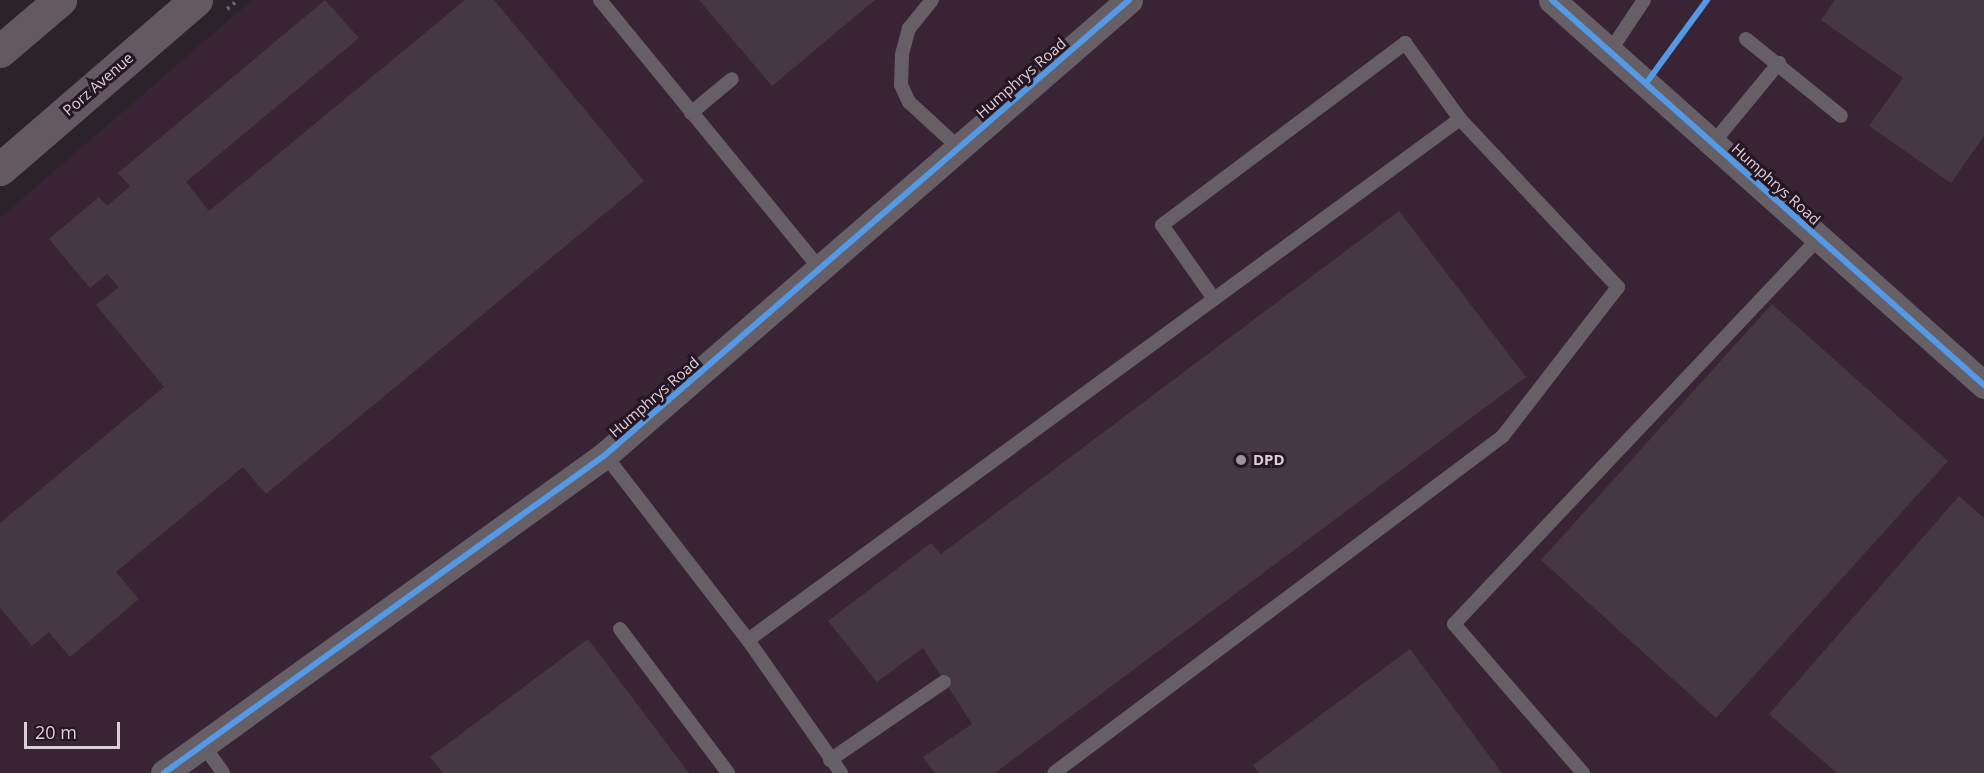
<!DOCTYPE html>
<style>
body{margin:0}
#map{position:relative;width:1984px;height:773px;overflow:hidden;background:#2c232a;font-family:"Open Sans",sans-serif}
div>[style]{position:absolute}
.built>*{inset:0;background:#382434}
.building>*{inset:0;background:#453843}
.path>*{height:4px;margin-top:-2px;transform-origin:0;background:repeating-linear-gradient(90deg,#686367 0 3px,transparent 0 7.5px)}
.service>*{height:14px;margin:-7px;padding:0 7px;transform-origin:7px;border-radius:7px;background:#665f65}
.minor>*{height:27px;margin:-13.5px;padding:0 13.5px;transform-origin:13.5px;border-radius:13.5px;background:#665f65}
.primary>*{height:33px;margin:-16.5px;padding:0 16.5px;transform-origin:16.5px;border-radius:16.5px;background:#645961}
.cycleway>*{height:6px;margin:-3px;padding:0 3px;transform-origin:3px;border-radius:3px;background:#5399e6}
.dots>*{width:16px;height:16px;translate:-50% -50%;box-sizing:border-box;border:3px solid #261522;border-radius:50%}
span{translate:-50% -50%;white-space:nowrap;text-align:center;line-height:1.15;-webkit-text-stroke:6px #261522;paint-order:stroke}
.street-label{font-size:15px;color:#dbd0d8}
.poi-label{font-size:15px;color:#dbd0d8;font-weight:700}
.left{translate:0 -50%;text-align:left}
.scale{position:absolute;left:24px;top:722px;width:96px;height:27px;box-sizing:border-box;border:3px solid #dbd0d8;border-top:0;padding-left:8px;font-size:18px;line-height:21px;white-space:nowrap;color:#dbd0d8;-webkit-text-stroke:4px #261522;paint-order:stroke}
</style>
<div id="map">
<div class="built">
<div style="clip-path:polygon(252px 0,1984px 0,1984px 773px,0 773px,0 218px)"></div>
</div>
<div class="building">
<div style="clip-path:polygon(325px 0,359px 38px,186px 182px,209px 211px,465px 0,494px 0,644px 181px,266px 494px,243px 467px,116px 572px,139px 599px,70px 657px,49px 632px,32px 646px,0 608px,0 523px,164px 387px,96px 305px,119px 287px,107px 274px,90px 288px,49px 239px,99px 197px,107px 206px,130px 186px,118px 173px)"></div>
<div style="clip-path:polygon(699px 0,875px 0,772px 86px)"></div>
<div style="clip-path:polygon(1835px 0,1984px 0,1984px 136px,1951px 183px,1869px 126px,1903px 78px,1821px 20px)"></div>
<div style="clip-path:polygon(1399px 211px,1526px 377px,995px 773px,935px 773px,923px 757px,972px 724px,923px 648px,877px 682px,828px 621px,931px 543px,941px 554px)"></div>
<div style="clip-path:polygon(1772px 304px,1948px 461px,1716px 718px,1541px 560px)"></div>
<div style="clip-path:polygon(1959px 496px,1984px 518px,1984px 773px,1837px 773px,1769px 714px)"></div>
<div style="clip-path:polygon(588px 639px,689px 773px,443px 773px,430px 757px)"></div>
<div style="clip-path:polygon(1410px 649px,1502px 773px,1259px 773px,1253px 765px)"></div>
</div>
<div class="path">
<div style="left:227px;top:9px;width:14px;rotate:-39deg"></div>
</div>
<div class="service">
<div style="left:600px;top:0;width:348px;rotate:50.7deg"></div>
<div style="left:932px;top:0;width:36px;rotate:129deg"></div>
<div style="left:909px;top:28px;width:28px;rotate:105deg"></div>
<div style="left:902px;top:55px;width:30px;rotate:92deg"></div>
<div style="left:901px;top:85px;width:19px;rotate:65deg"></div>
<div style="left:909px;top:102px;width:67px;rotate:42.6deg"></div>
<div style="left:1746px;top:39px;width:122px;rotate:39deg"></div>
<div style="left:1610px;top:51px;width:61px;rotate:-56.3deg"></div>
<div style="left:691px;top:113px;width:53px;rotate:-39.7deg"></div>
<div style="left:1713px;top:143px;width:104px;rotate:-50.5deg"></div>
<div style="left:1214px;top:299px;width:90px;rotate:-125.1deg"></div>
<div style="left:1162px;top:225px;width:304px;rotate:-36.8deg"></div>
<div style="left:1405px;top:43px;width:94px;rotate:54.1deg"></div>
<div style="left:605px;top:455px;width:234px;rotate:52.3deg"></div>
<div style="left:748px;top:640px;width:162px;rotate:55deg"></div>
<div style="left:620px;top:629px;width:180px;rotate:53.1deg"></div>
<div style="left:748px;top:640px;width:882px;rotate:-36.19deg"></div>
<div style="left:1460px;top:119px;width:231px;rotate:46.8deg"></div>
<div style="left:1618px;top:287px;width:188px;rotate:127.7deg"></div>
<div style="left:1503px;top:436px;width:561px;rotate:143.11deg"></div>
<div style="left:203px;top:745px;width:34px;rotate:54deg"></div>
<div style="left:830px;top:760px;width:138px;rotate:-34.4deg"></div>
<div style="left:1583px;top:773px;width:197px;rotate:-130.9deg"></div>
<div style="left:1454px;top:624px;width:530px;rotate:-46.61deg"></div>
</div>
<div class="minor">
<div style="left:1552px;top:0;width:579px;rotate:41.71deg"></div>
<div style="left:164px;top:773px;width:544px;rotate:-35.79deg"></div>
<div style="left:605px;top:455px;width:694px;rotate:-40.97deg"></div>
</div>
<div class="primary">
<div style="left:0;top:51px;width:79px;rotate:-40.4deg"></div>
<div style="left:0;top:169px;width:259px;rotate:-40.8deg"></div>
</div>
<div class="cycleway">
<div style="left:1552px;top:0;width:579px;rotate:41.71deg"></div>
<div style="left:1647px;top:82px;width:102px;rotate:-53.8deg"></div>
<div style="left:164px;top:773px;width:544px;rotate:-35.79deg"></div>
<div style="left:605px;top:455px;width:694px;rotate:-40.97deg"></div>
</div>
<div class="dots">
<div style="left:1241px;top:460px;background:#9e939b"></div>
</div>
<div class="street-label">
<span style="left:1021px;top:78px;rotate:-41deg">Humphrys Road</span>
<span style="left:98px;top:84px;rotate:-41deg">Porz Avenue</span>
<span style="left:1776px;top:184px;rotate:42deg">Humphrys Road</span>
<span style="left:654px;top:397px;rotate:-41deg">Humphrys Road</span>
</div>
<div class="poi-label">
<span class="left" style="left:1253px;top:460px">DPD</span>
</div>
<div class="scale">20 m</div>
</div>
